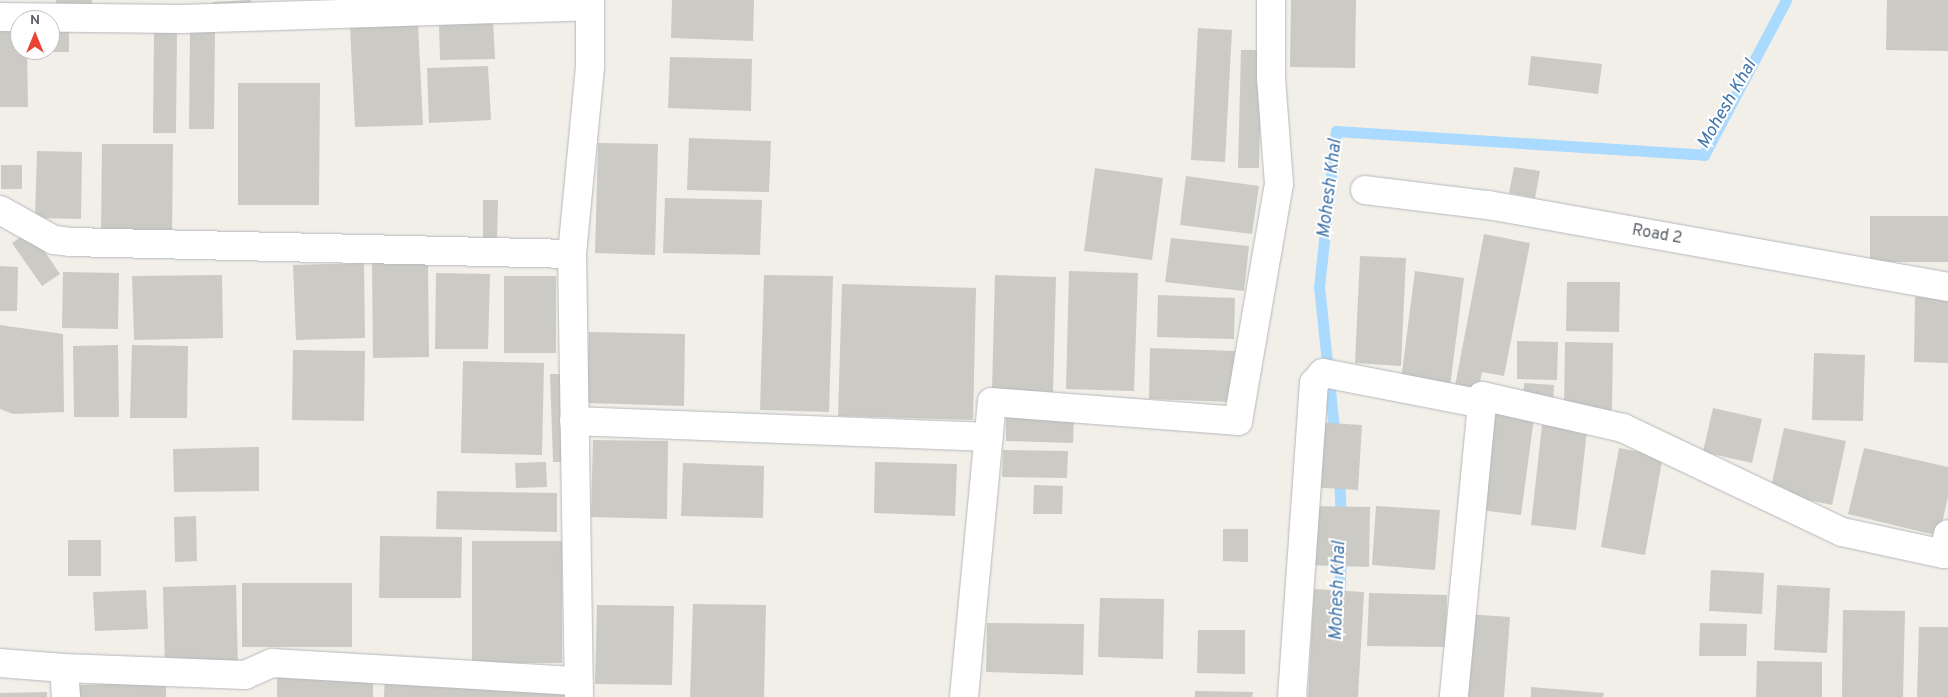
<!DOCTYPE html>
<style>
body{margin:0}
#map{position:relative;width:1948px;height:697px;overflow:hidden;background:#f1efe8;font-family:Overpass,sans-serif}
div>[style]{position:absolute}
.stream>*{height:11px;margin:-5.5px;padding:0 5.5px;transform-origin:5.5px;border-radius:5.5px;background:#aadaff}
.building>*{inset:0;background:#cccac5}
.roads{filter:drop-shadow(0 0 1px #b5b8bc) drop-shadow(0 0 1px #b5b8bc)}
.street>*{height:28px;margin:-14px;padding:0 14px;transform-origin:14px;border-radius:14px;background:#fff}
span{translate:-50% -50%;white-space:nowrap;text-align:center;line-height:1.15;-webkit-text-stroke:4px #fff;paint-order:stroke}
.street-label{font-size:16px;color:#5f6368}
.water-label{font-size:18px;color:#4174aa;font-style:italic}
.north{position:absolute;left:10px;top:10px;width:50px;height:50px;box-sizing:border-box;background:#fff;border:1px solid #bfc1c3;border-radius:50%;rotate:0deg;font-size:14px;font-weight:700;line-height:20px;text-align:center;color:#5f6368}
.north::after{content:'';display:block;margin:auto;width:18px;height:22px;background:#ea4335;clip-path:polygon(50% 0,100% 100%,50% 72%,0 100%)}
</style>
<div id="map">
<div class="stream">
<div style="left:1335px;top:438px;width:152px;rotate:-96deg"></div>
<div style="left:1319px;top:287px;width:157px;rotate:-83.8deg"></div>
<div style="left:1336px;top:131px;width:369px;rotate:3.7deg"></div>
<div style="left:1704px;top:155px;width:175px;rotate:-62.1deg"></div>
<div style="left:1339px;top:474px;width:46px;rotate:87.5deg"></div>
<div style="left:1339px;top:605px;width:54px;rotate:-87.9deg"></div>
</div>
<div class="building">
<div style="clip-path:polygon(56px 0,92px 0,92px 11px,56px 9px)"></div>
<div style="clip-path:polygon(251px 0,252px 14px,214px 15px,213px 2px)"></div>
<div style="clip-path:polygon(672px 0,754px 0,753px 41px,671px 38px)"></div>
<div style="clip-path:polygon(1291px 0,1356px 0,1355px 68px,1290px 67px)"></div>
<div style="clip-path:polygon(1887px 0,1948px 0,1948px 51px,1886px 50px)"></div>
<div style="clip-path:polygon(493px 20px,495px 59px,440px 60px,439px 22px)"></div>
<div style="clip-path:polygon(418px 24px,423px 125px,355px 127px,350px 27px)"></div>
<div style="clip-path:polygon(0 25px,20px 25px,20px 50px,27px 50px,28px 107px,0 107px)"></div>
<div style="clip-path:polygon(50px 28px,69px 28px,69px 52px,50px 52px)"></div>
<div style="clip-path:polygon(1198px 28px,1232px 30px,1225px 162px,1191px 160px)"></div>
<div style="clip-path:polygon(190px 30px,215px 30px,214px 129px,189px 129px)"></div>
<div style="clip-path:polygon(154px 31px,177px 31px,176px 133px,153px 133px)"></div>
<div style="clip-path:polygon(1241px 50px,1262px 50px,1259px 168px,1238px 168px)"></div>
<div style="clip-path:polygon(1531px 56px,1602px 64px,1598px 94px,1528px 85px)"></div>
<div style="clip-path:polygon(670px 57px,752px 59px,751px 111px,668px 108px)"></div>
<div style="clip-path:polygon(488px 66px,491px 120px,429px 123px,427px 68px)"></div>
<div style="clip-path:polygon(238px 83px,320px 83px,319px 205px,238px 205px)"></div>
<div style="clip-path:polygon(689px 138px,771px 141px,769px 192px,687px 190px)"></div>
<div style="clip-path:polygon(598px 143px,658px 144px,655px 255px,595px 253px)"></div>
<div style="clip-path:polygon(102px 144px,173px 144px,172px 236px,101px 235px)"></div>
<div style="clip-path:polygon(37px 151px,82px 152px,81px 219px,35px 218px)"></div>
<div style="clip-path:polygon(1px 165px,22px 165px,22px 189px,1px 189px)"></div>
<div style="clip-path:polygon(1514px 167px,1540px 171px,1535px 198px,1509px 193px)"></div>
<div style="clip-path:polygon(1095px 168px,1163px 178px,1152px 260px,1084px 251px)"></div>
<div style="clip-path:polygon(1186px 176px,1259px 186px,1252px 234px,1180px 225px)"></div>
<div style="clip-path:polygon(665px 198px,762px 200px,760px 255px,663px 253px)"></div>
<div style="clip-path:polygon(483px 200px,498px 200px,497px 238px,483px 238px)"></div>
<div style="clip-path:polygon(1870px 216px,1948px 216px,1948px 262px,1870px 262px)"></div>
<div style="clip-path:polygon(30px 230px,60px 274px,42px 286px,12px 243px)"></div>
<div style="clip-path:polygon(1484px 234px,1530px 243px,1504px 376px,1482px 372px,1478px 391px,1455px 386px)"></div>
<div style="clip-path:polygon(1171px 238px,1249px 246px,1244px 291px,1165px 282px)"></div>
<div style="clip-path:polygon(1360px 256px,1406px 258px,1401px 366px,1355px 363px)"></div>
<div style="clip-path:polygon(364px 263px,365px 338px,296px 340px,293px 265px)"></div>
<div style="clip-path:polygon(372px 263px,428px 263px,429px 357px,373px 358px)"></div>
<div style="clip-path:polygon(0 266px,18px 267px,17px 311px,0 311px)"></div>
<div style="clip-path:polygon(1069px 271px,1138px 273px,1134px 391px,1066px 389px)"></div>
<div style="clip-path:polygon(1415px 271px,1464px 278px,1450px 386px,1401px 380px)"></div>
<div style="clip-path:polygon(63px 272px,119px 273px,118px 329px,62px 328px)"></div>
<div style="clip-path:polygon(436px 273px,490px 274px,488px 349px,435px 349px)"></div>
<div style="clip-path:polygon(222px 275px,223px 338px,134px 340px,132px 276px)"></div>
<div style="clip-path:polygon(764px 275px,833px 276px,829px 412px,760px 410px)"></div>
<div style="clip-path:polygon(995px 275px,1056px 277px,1053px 392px,992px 390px)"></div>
<div style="clip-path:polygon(504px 276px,556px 276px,556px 353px,504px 353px)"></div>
<div style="clip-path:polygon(1567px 282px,1620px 282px,1619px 332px,1566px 331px)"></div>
<div style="clip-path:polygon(842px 284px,976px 288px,973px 420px,838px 416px)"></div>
<div style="clip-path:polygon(1158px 295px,1235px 298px,1234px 339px,1157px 337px)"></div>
<div style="clip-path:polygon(1915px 297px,1948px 297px,1948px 363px,1914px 362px)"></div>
<div style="clip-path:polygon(0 325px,63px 334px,64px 412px,13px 414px,0 409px)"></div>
<div style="clip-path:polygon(589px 332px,685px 334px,684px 406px,587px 403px)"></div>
<div style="clip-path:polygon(1517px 341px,1558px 342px,1557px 380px,1517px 379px)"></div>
<div style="clip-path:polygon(1565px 342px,1613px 343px,1612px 410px,1564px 409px)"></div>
<div style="clip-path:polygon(118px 345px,119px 417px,74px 417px,73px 346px)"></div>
<div style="clip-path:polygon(132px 345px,188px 346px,187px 418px,130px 418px)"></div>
<div style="clip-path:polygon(1150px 348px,1235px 351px,1233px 402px,1149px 399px)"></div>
<div style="clip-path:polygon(293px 350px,365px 351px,364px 421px,292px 420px)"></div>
<div style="clip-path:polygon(1814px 353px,1865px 355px,1863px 421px,1812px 420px)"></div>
<div style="clip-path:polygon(463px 361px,544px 363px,542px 455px,461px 453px)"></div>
<div style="clip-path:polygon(550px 374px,567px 374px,571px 462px,553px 462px)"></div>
<div style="clip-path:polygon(1524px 383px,1554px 385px,1553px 405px,1523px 404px)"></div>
<div style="clip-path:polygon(1713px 408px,1762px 419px,1752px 463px,1703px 452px)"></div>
<div style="clip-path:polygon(1493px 413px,1534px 418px,1521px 515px,1480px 510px)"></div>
<div style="clip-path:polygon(1006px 417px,1074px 418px,1073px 443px,1006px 441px)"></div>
<div style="clip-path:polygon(1313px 422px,1362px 425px,1358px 490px,1309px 487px)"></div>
<div style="clip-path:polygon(1542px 425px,1587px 430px,1576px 530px,1531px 525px)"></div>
<div style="clip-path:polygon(1784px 428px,1846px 441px,1832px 505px,1770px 492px)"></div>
<div style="clip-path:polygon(593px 440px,668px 441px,667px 519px,591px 517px)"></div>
<div style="clip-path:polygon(259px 447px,259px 491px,174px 492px,173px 449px)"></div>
<div style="clip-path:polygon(1619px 448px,1663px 456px,1645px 555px,1601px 547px)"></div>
<div style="clip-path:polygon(1864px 448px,1948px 467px,1948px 497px,1939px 536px,1848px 514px)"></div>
<div style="clip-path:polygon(1003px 450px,1068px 451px,1067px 478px,1002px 477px)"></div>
<div style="clip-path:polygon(546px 462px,547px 487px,516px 488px,515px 463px)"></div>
<div style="clip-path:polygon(875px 462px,957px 464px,955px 516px,874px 513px)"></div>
<div style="clip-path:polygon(683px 463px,764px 466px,763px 518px,681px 516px)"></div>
<div style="clip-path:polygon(1034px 485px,1063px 486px,1062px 514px,1033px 514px)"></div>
<div style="clip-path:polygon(437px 491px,557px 493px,557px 532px,436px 529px)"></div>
<div style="clip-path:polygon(1306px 506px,1370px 507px,1369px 567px,1304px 565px)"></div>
<div style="clip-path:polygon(1376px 506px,1440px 510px,1435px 570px,1372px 565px)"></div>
<div style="clip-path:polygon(196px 516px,197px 561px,175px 562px,174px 517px)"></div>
<div style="clip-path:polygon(1223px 529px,1248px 529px,1248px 562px,1223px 561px)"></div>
<div style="clip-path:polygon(380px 536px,462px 537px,461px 598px,379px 598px)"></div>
<div style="clip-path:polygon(68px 540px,101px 540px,101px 576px,68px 576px)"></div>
<div style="clip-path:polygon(472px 541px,562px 541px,562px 663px,472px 663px)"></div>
<div style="clip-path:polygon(1711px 570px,1764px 573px,1762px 614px,1709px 611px)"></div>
<div style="clip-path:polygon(242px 583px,352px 583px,352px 647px,242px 647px)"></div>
<div style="clip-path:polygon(236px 585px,238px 669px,165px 671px,163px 587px)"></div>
<div style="clip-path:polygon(1777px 585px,1830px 588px,1827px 653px,1774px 650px)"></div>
<div style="clip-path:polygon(1314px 589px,1364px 592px,1358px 697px,1308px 697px)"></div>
<div style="clip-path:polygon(146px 590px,148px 629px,95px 631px,93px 592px)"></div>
<div style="clip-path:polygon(1369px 593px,1447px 595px,1446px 647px,1367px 646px)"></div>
<div style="clip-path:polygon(1100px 598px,1164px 599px,1163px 659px,1098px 657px)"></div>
<div style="clip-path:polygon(693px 604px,766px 605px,764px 697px,690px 697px)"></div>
<div style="clip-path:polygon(597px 605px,674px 606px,672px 685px,595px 684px)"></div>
<div style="clip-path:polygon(1843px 610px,1905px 611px,1903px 697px,1842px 697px)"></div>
<div style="clip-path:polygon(1465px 614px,1510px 617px,1504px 697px,1459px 697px)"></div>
<div style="clip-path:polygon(987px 623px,1084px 624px,1083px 675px,986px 672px)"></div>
<div style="clip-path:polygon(1700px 623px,1747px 624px,1746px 656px,1699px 656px)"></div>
<div style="clip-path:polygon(1919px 627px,1948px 627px,1948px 697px,1917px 697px)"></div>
<div style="clip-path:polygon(1198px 630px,1245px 630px,1245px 674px,1197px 673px)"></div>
<div style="clip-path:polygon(1757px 661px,1822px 662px,1822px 697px,1756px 697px)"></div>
<div style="clip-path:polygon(385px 675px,568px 688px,567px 697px,384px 697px)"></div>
<div style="clip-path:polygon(277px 677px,373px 677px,373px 697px,277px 697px)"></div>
<div style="clip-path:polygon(166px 682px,166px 697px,79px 697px,79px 685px)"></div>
<div style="clip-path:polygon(1531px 687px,1604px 693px,1603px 697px,1531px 697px)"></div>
<div style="clip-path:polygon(1195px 691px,1253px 692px,1252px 697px,1195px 697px)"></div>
<div style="clip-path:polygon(47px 692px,47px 697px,0 697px,0 693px)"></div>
</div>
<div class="roads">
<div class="street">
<div style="left:0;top:17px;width:181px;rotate:0.6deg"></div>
<div style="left:181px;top:19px;width:409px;rotate:-1.8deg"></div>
<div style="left:1365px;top:190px;width:124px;rotate:7deg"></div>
<div style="left:1488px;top:205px;width:467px;rotate:10.1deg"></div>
<div style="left:0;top:210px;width:62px;rotate:29.1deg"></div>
<div style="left:54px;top:240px;width:16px;rotate:7deg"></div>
<div style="left:70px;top:242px;width:502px;rotate:1.37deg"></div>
<div style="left:1482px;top:404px;width:8px;rotate:-90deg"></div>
<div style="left:1482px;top:396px;width:145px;rotate:12.8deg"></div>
<div style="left:1623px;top:428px;width:242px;rotate:25.4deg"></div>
<div style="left:1842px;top:532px;width:104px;rotate:12.2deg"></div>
<div style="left:1944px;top:554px;width:20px;rotate:-79deg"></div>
<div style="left:574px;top:421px;width:415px;rotate:2.2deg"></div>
<div style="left:0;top:663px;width:64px;rotate:4.5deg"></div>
<div style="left:64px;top:668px;width:181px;rotate:2.2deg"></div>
<div style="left:245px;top:675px;width:30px;rotate:-24deg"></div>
<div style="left:272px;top:663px;width:307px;rotate:3.4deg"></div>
<div style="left:64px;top:668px;width:29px;rotate:86deg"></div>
<div style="left:579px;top:697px;width:443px;rotate:-90.9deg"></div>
<div style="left:572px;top:254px;width:189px;rotate:-84.5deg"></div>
<div style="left:590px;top:66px;width:66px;rotate:-90deg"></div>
<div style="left:964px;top:697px;width:296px;rotate:-84.6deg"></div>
<div style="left:992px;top:402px;width:247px;rotate:4.4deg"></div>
<div style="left:1238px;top:421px;width:241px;rotate:-80.2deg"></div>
<div style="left:1279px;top:184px;width:106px;rotate:-94.3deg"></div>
<div style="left:1271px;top:78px;width:78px;rotate:-90deg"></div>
<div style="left:1292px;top:697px;width:315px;rotate:-86deg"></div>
<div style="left:1314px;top:383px;width:13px;rotate:-48deg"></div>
<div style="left:1323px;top:373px;width:162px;rotate:11deg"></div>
<div style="left:1482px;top:404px;width:294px;rotate:95.5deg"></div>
</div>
</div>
<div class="street-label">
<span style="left:1657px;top:235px;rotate:10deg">Road 2</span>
</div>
<div class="water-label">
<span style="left:1728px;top:105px;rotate:-60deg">Mohesh Khal</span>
<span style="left:1331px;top:189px;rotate:-83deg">Mohesh Khal</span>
<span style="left:1339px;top:591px;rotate:-88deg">Mohesh Khal</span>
</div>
<div class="north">N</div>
</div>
